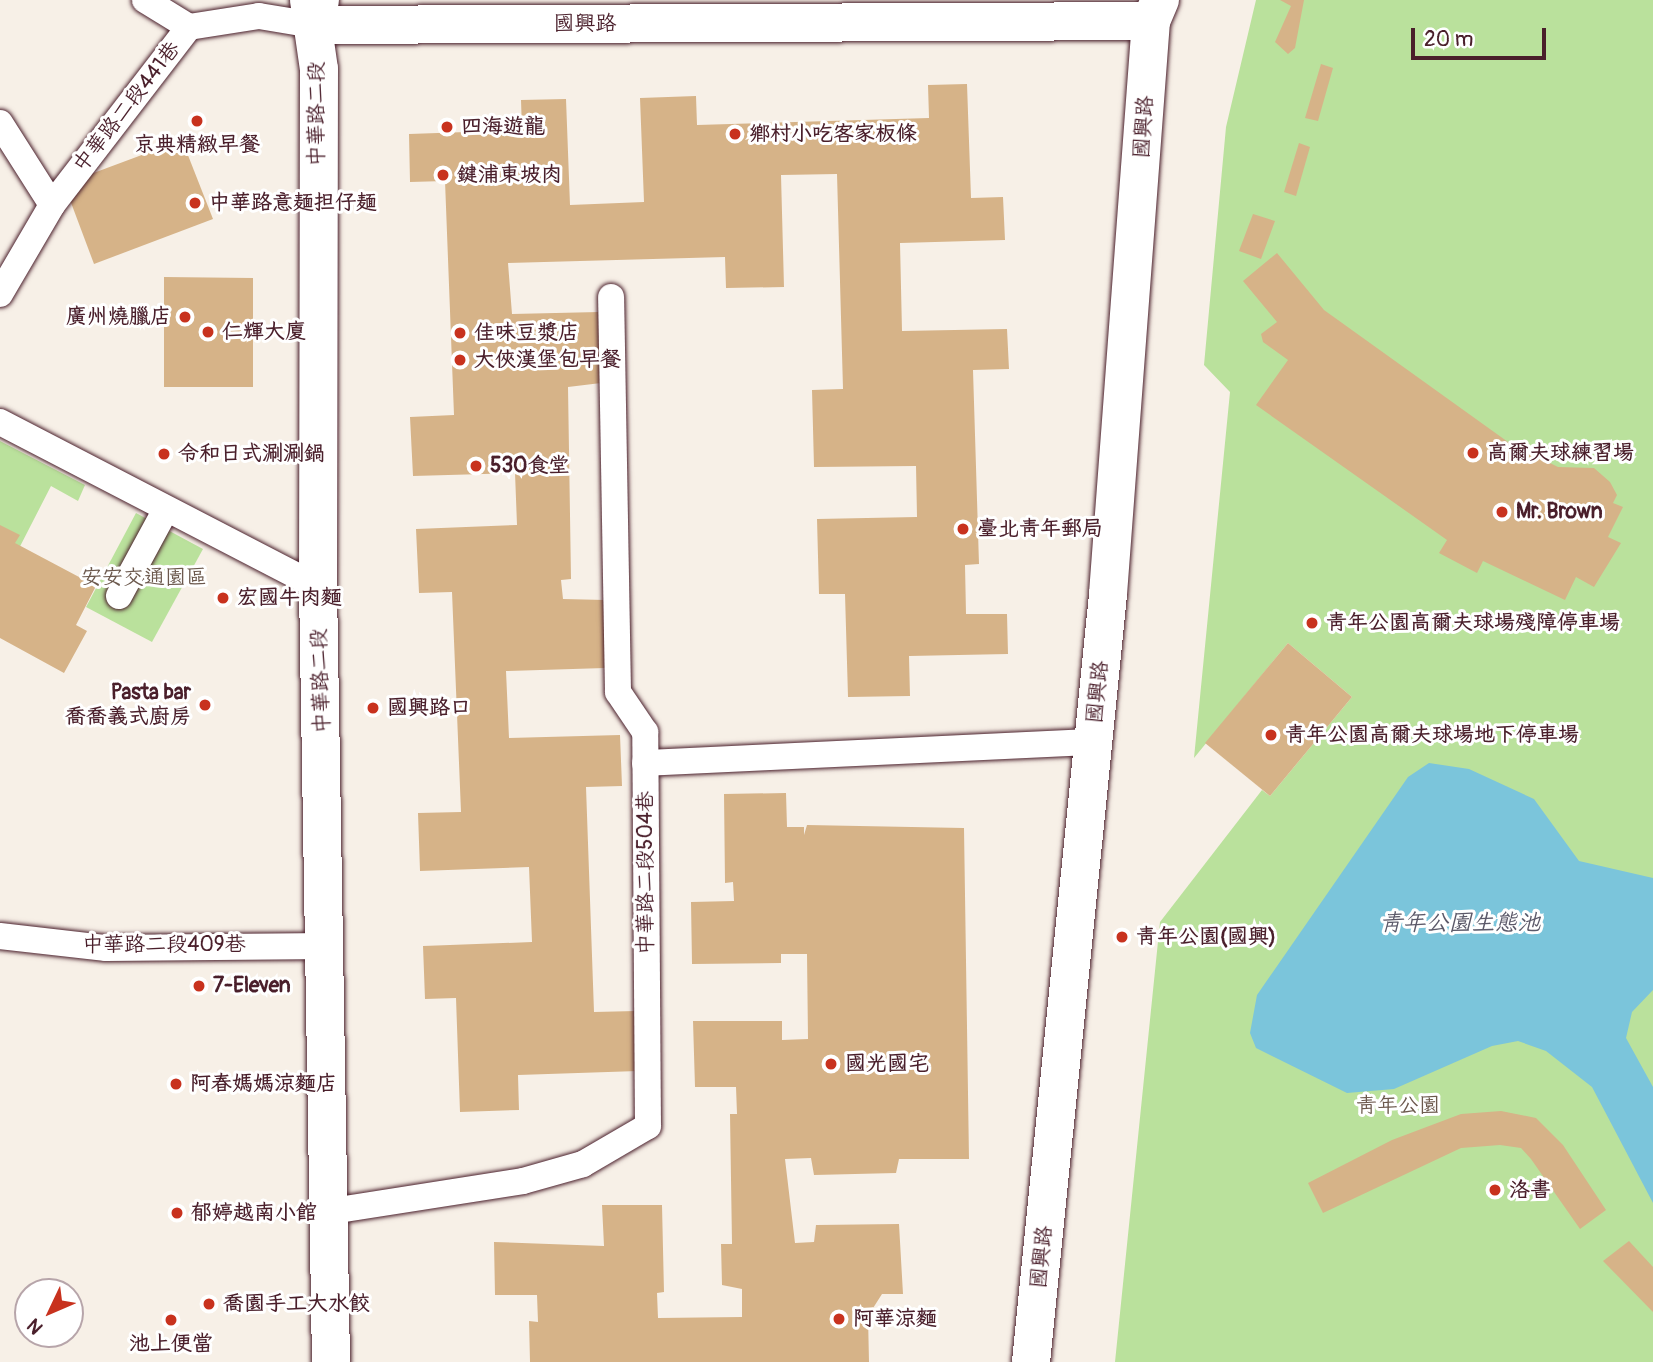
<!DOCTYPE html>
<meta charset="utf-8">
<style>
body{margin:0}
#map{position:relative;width:1653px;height:1362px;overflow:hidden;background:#f7f0e7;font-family:Pangolin,"LXGW WenKai TC",sans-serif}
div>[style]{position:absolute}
.green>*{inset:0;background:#bae19c}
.water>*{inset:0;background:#7bc5db}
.building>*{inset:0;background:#d6b388}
.roads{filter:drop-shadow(0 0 2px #4a1f2b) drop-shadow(0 0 2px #4a1f2b)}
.service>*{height:26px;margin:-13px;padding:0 13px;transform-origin:13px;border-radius:13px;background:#fff}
.minor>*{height:38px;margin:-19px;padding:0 19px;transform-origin:19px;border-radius:19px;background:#fff}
.tertiary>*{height:38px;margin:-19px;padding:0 19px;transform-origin:19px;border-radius:19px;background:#fff}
.dots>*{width:19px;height:19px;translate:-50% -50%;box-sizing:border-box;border:4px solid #fff;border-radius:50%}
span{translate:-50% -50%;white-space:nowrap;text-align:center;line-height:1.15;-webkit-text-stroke:6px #fff;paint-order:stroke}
.street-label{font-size:21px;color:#4a1f2b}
.poi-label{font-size:21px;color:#4a1f2b;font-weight:700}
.left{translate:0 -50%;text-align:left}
.right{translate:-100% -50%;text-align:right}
.park-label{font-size:21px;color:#6c594d}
.water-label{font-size:23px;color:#5b5969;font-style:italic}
.north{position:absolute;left:14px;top:1278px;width:70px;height:70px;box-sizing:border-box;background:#fff;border:2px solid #b7a5aa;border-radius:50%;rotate:226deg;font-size:19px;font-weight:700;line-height:28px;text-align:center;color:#4a1f2b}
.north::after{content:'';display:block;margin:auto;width:24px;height:32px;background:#c8321e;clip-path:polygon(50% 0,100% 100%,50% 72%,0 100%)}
.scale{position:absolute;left:1411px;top:28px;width:135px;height:32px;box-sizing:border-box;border:4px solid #4a1f2b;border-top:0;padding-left:9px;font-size:21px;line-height:24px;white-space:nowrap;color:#4a1f2b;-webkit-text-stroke:5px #fff;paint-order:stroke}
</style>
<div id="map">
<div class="green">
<div style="clip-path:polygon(1256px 0,1653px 0,1653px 1362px,1115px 1362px,1160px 922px,1262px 790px,1270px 796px,1352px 697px,1288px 643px,1194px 758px,1230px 392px,1204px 365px,1226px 127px)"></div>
<div style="clip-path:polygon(0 441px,85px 485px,78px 501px,51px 486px,11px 564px,0 558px)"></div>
<div style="clip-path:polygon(136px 513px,203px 549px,152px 642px,86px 607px)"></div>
</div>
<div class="water">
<div style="clip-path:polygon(1429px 763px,1469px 769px,1534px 799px,1579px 861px,1653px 878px,1653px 990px,1632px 1012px,1626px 1038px,1653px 1087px,1653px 1203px,1592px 1087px,1546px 1051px,1518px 1041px,1492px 1046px,1394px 1089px,1347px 1093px,1256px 1048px,1250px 1033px,1257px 995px,1408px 777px)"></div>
</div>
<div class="building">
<div style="clip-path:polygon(1280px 0,1304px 0,1295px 48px,1288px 54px,1275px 42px,1291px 6px)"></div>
<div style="clip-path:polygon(1321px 64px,1333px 68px,1318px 121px,1305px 118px)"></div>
<div style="clip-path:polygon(967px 84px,971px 198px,1003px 197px,1005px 240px,900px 243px,902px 331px,1007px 329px,1009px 369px,973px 370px,979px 564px,965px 565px,966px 614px,1007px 614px,1008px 654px,909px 656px,910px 696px,848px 697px,845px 594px,819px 594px,817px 519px,917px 517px,916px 466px,814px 467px,812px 390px,843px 389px,837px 174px,781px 175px,784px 287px,726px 288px,725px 257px,508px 263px,512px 314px,599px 312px,601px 383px,568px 387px,571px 579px,561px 580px,563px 599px,605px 600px,605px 668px,506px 671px,509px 738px,620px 735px,622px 786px,586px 787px,594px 1012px,636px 1011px,638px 1071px,518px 1075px,519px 1110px,460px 1112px,456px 998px,425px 999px,423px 946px,532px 942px,529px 867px,420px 871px,418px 813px,461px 812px,452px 592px,419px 593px,416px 529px,517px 525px,515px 473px,413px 476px,410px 417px,454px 415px,445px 181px,410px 182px,409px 134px,522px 130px,521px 100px,566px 99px,570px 205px,644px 202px,640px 98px,696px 96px,697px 125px,929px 118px,928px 85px)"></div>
<div style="clip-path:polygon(182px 140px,213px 219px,94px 264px,64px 184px)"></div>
<div style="clip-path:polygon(1299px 143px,1310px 147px,1296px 196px,1284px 192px)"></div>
<div style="clip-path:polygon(1253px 214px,1275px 221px,1261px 259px,1239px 251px)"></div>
<div style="clip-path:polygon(1277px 253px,1324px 310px,1508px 442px,1558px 467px,1594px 468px,1610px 482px,1617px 495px,1613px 503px,1623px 507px,1608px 537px,1621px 543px,1594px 587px,1576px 577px,1565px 600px,1483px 561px,1477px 573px,1439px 553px,1447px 540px,1256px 405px,1288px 360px,1263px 342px,1261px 334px,1277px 322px,1243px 281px)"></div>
<div style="clip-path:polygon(164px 277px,253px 278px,253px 387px,164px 387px)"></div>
<div style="clip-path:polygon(0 525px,20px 535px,15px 543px,96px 586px,76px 625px,87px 631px,64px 673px,0 638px)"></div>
<div style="clip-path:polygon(1288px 643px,1352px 697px,1270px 796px,1205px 743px)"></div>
<div style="clip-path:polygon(786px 793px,787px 827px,804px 827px,804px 835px,807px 825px,964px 828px,969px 1159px,899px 1159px,896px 1173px,814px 1175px,811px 1158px,785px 1159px,795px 1243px,814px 1242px,816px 1225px,899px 1224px,903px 1294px,882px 1294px,868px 1316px,869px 1362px,530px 1362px,529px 1321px,538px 1322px,537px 1295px,495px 1295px,494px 1242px,604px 1246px,602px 1205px,662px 1205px,664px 1292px,657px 1293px,658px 1318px,742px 1317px,742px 1289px,722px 1285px,721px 1244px,732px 1244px,730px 1114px,737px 1114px,736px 1087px,695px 1087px,693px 1021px,782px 1021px,782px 1040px,808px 1039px,807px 954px,781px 954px,781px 963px,692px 964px,691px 902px,734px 901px,733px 882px,725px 883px,724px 794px)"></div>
<div style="clip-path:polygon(1501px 1111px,1536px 1118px,1563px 1145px,1606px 1210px,1580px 1229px,1531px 1159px,1521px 1148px,1500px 1145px,1461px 1148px,1323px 1213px,1308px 1183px,1392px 1140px,1461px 1114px)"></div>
<div style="clip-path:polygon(1629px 1241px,1653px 1267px,1653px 1312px,1603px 1261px)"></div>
</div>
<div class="roads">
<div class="service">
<div style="left:145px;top:0;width:52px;rotate:31.5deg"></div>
<div style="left:0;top:123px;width:97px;rotate:57.6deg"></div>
<div style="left:0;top:294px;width:103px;rotate:-59.7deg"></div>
<div style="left:52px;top:205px;width:225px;rotate:-52.4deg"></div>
<div style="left:189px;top:27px;width:71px;rotate:-8.9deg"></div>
<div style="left:259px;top:16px;width:56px;rotate:9.3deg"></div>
<div style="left:0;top:422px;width:358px;rotate:27.4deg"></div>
<div style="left:119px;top:596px;width:99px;rotate:-61.6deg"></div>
<div style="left:645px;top:763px;width:448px;rotate:-2.7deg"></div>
<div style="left:0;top:936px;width:107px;rotate:6.5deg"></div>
<div style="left:106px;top:948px;width:223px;rotate:-0.5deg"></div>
<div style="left:332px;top:1211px;width:193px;rotate:-8.9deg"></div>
<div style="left:523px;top:1181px;width:62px;rotate:-15.8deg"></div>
<div style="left:583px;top:1164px;width:75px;rotate:-30.3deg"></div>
<div style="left:648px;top:1126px;width:394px;rotate:-90.4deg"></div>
<div style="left:645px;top:732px;width:48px;rotate:-124deg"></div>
<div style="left:618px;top:692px;width:395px;rotate:-91deg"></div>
</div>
<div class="minor">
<div style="left:320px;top:0;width:26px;rotate:103deg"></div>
<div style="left:314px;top:25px;width:837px;rotate:-0.27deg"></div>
<div style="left:1031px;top:1362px;width:772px;rotate:-84.27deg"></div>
<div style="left:1108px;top:594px;width:575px;rotate:-85.71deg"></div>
<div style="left:1151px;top:21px;width:23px;rotate:-67deg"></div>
</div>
<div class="tertiary">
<div style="left:309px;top:0;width:70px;rotate:81.8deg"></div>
<div style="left:319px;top:69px;width:518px;rotate:90.11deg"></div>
<div style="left:318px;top:587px;width:775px;rotate:89.04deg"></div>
</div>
</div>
<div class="dots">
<div style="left:197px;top:121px;background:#c8321e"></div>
<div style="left:447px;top:127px;background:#c8321e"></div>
<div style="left:735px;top:134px;background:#c8321e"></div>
<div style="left:443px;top:175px;background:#c8321e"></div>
<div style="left:195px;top:203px;background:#c8321e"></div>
<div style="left:185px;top:317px;background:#c8321e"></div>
<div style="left:208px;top:332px;background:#c8321e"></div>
<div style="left:460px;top:333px;background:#c8321e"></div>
<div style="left:460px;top:360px;background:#c8321e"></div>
<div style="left:1473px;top:453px;background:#c8321e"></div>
<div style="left:164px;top:454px;background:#c8321e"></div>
<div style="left:476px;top:466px;background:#c8321e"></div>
<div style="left:1502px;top:512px;background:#c8321e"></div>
<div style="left:963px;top:529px;background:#c8321e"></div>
<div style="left:223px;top:598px;background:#c8321e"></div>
<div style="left:1312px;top:623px;background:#c8321e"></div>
<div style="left:205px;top:705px;background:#c8321e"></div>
<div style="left:373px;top:708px;background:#c8321e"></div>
<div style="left:1271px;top:735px;background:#c8321e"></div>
<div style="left:1122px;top:937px;background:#c8321e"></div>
<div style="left:199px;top:986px;background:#c8321e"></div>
<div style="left:831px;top:1064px;background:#c8321e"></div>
<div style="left:176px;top:1084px;background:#c8321e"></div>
<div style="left:1495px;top:1190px;background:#c8321e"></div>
<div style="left:177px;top:1213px;background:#c8321e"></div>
<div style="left:209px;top:1304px;background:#c8321e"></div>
<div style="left:839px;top:1319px;background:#c8321e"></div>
<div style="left:171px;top:1320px;background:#c8321e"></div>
</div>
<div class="street-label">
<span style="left:585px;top:24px">國興路</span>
<span style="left:127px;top:107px;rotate:-52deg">中華路二段441巷</span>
<span style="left:317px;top:114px;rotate:-90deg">中華路二段</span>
<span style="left:1144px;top:127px;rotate:-86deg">國興路</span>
<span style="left:321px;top:681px;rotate:-92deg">中華路二段</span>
<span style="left:1098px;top:692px;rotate:-84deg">國興路</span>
<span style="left:646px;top:873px;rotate:-90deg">中華路二段504巷</span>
<span style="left:164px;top:945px">中華路二段409巷</span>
<span style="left:1042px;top:1257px;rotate:-84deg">國興路</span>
</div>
<div class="poi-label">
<span class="left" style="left:461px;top:127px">四海遊龍</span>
<span class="left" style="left:749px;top:134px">鄉村小吃客家板條</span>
<span style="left:197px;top:145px">京典精緻早餐</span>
<span class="left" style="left:457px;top:175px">鍵浦東坡肉</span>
<span class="left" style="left:209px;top:203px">中華路意麺担仔麺</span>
<span class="right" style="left:171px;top:317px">廣州燒臘店</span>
<span class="left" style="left:222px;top:332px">仁輝大廈</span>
<span class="left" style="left:474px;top:333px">佳味豆漿店</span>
<span class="left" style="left:474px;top:360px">大俠漢堡包早餐</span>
<span class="left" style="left:1487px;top:453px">高爾夫球練習場</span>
<span class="left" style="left:178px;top:454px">令和日式涮涮鍋</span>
<span class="left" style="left:490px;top:466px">530食堂</span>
<span class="left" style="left:1516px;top:512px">Mr. Brown</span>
<span class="left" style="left:977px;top:529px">臺北青年郵局</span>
<span class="left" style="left:237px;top:598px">宏國牛肉麵</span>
<span class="left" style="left:1326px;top:623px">青年公園高爾夫球場殘障停車場</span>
<span class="right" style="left:191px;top:705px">Pasta bar<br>喬喬義式廚房</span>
<span class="left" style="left:387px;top:708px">國興路口</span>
<span class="left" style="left:1285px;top:735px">青年公園高爾夫球場地下停車場</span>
<span class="left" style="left:1136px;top:937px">青年公園(國興)</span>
<span class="left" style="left:213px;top:986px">7-Eleven</span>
<span class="left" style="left:845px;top:1064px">國光國宅</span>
<span class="left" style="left:190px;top:1084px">阿春媽媽涼麵店</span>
<span class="left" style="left:1509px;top:1190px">洛書</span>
<span class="left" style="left:191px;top:1213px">郁婷越南小館</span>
<span class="left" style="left:223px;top:1304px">喬園手工大水餃</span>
<span class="left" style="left:853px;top:1319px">阿華涼麵</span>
<span style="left:171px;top:1344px">池上便當</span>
</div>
<div class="park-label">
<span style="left:144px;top:578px">安安交通園區</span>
<span style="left:1398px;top:1106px">青年公園</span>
</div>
<div class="water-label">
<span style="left:1460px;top:923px">青年公園生態池</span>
</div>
<div class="north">N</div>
<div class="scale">20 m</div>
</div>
